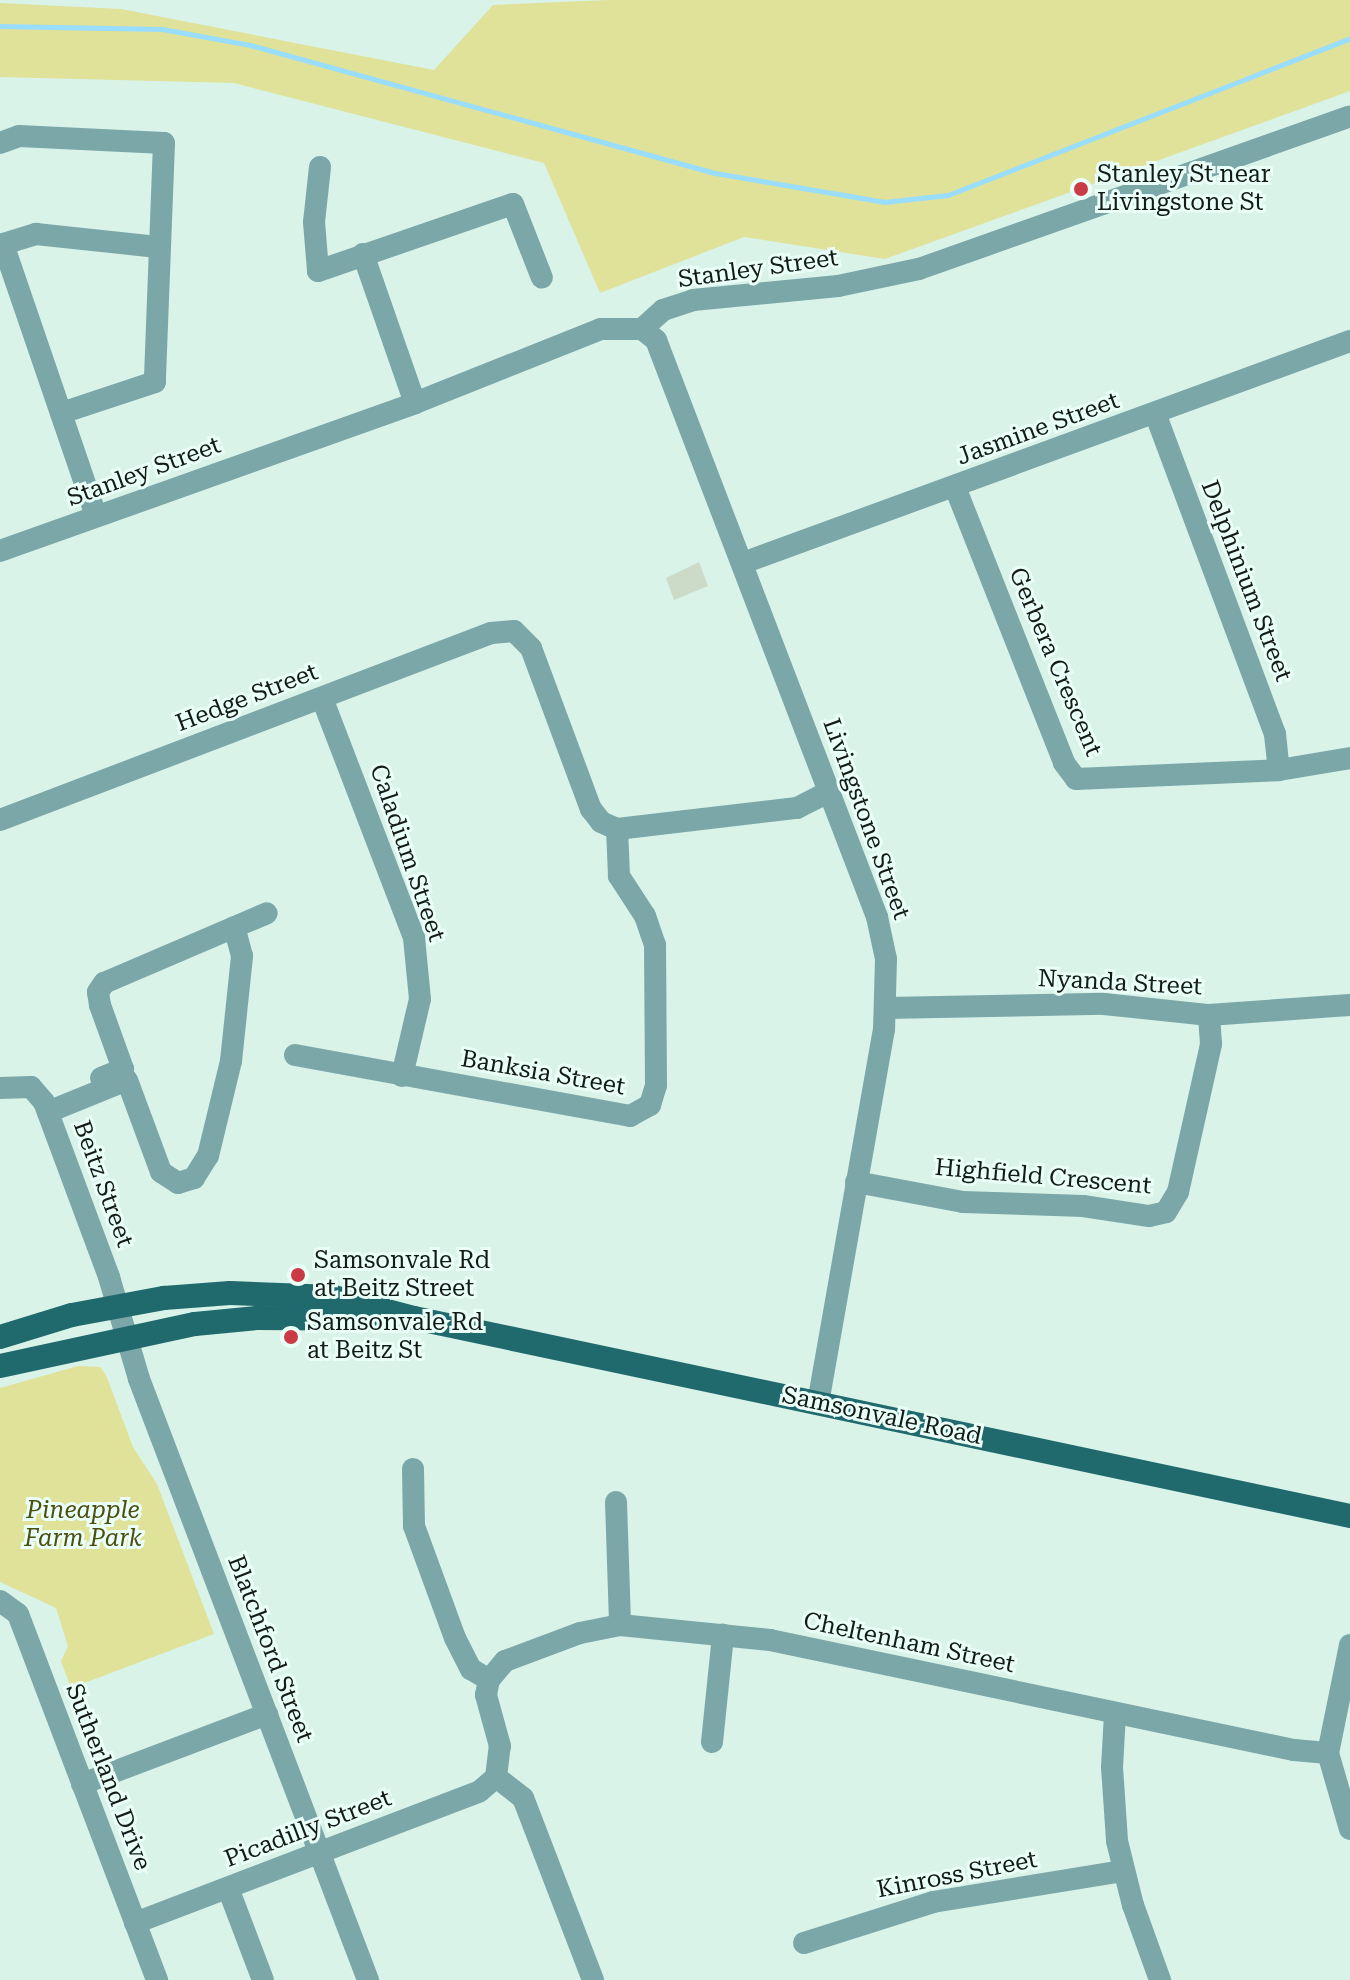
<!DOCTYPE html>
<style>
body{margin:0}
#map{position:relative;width:1350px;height:1980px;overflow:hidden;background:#d9f3e9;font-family:"Roboto Serif",serif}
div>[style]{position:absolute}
.green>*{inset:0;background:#dfe298}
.stream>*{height:5px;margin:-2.5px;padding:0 2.5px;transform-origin:2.5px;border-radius:2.5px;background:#9df}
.building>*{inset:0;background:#cbdbc8}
.minor>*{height:22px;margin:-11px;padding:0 11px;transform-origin:11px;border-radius:11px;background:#7ca7a9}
.major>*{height:24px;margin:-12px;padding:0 12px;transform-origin:12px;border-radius:12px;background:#206a6e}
.dots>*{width:22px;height:22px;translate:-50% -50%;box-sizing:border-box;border:4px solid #eafff7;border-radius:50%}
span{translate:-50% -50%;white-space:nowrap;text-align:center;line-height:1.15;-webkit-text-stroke:6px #eafff7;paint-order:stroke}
.poi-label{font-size:24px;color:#121b18}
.left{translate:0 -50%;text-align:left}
.street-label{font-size:24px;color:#121b18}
.park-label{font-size:24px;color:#4d4e11;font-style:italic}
</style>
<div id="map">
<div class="green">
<div style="clip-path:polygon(608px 0,1350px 0,1350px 91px,885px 259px,744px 237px,600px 293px,544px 163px,234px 83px,0 77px,0 3px,121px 9px,434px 70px,493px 5px)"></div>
<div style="clip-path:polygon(78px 1366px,100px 1367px,106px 1375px,133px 1447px,157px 1484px,214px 1634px,71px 1688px,61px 1661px,68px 1646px,56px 1608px,0 1582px,0 1388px)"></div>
</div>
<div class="stream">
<div style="left:0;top:26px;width:162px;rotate:1.1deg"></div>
<div style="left:162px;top:29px;width:89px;rotate:10.3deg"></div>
<div style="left:250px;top:45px;width:482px;rotate:15.4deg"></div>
<div style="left:715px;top:173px;width:171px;rotate:9.7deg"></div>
<div style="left:884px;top:202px;width:64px;rotate:-6.2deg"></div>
<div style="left:948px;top:195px;width:432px;rotate:-21.3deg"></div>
</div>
<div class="building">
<div style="clip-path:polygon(699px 562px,708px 586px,674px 600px,666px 578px)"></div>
</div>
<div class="minor">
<div style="left:0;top:143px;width:20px;rotate:-20deg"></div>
<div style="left:19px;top:136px;width:145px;rotate:2.8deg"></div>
<div style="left:164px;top:143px;width:239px;rotate:92.2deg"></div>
<div style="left:155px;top:382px;width:99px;rotate:161.7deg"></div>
<div style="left:320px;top:167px;width:55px;rotate:96.2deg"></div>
<div style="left:314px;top:222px;width:49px;rotate:85.3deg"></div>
<div style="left:318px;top:271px;width:206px;rotate:-19deg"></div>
<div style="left:513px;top:204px;width:79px;rotate:68.6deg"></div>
<div style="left:3px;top:244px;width:287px;rotate:71.1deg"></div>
<div style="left:0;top:245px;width:38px;rotate:-17deg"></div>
<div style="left:36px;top:234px;width:122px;rotate:6.1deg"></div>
<div style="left:363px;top:254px;width:158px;rotate:70.8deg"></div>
<div style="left:642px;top:329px;width:28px;rotate:-42deg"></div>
<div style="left:663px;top:310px;width:32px;rotate:-18deg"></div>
<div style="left:693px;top:300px;width:146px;rotate:-5.5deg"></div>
<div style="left:838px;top:286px;width:83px;rotate:-11.9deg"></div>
<div style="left:919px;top:269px;width:457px;rotate:-19.5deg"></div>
<div style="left:1155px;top:413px;width:343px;rotate:69.5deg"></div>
<div style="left:1275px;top:734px;width:36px;rotate:84deg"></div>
<div style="left:955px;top:487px;width:297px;rotate:68.4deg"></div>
<div style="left:1064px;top:763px;width:20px;rotate:53deg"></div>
<div style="left:1076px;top:779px;width:203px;rotate:-2.5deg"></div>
<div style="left:1279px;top:770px;width:72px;rotate:-9.6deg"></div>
<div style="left:0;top:551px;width:441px;rotate:-19.6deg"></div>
<div style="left:415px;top:403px;width:200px;rotate:-21.7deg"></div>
<div style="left:601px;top:329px;width:41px"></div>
<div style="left:642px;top:329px;width:18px;rotate:38deg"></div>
<div style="left:656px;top:340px;width:618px;rotate:69.04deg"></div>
<div style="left:877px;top:917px;width:43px;rotate:77.9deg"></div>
<div style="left:886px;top:959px;width:70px;rotate:91.6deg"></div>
<div style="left:884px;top:1029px;width:379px;rotate:100deg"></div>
<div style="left:743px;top:563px;width:646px;rotate:-20.09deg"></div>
<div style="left:322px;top:698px;width:257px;rotate:69deg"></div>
<div style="left:414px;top:938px;width:61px;rotate:84.4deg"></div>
<div style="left:420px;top:999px;width:79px;rotate:103.2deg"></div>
<div style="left:0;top:820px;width:525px;rotate:-20.85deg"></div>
<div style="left:491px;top:633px;width:23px;rotate:-5deg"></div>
<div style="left:514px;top:631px;width:24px;rotate:45deg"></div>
<div style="left:531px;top:648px;width:172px;rotate:69.6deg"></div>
<div style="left:591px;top:809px;width:16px;rotate:52deg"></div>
<div style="left:601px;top:822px;width:17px;rotate:24deg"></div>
<div style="left:617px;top:829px;width:181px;rotate:-6.7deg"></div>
<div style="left:797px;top:808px;width:36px;rotate:-27deg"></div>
<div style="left:886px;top:1008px;width:218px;rotate:-1.1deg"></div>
<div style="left:1104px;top:1004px;width:106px;rotate:6deg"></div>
<div style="left:1209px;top:1015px;width:141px;rotate:-4.1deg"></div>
<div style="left:295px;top:1055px;width:341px;rotate:10.3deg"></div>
<div style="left:630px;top:1116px;width:23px;rotate:-29deg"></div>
<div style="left:650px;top:1105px;width:21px;rotate:-73deg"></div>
<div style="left:656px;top:1085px;width:140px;rotate:-90.4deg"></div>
<div style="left:655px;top:945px;width:31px;rotate:-109deg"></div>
<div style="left:645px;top:916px;width:48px;rotate:-123deg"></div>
<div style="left:619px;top:876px;width:47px;rotate:-92.4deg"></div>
<div style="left:101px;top:1078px;width:24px;rotate:-22deg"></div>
<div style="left:123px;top:1069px;width:68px;rotate:-109.8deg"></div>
<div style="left:100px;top:1005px;width:13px;rotate:-99deg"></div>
<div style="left:98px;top:992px;width:11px;rotate:-56deg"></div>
<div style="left:104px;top:983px;width:177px;rotate:-23.2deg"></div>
<div style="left:0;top:1088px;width:31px;rotate:-2deg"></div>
<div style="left:31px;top:1087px;width:20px;rotate:49deg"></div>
<div style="left:44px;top:1102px;width:187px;rotate:69.6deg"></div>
<div style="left:109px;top:1277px;width:106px;rotate:73.6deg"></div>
<div style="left:139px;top:1379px;width:643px;rotate:69.14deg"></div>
<div style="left:48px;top:1112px;width:85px;rotate:-22.1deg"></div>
<div style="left:127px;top:1080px;width:98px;rotate:69.7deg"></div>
<div style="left:161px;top:1172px;width:20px;rotate:33deg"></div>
<div style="left:178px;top:1183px;width:17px;rotate:-17deg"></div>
<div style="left:194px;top:1178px;width:26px;rotate:-58deg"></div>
<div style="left:208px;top:1156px;width:98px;rotate:-76.4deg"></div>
<div style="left:231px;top:1061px;width:106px;rotate:-84deg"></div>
<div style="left:242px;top:956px;width:30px;rotate:-105deg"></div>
<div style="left:856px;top:1182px;width:109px;rotate:10.6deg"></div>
<div style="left:963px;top:1202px;width:120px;rotate:1.9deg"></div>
<div style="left:1083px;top:1206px;width:67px;rotate:8.6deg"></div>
<div style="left:1149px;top:1216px;width:17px;rotate:-13deg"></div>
<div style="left:1166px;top:1212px;width:23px;rotate:-59deg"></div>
<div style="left:1178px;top:1192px;width:152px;rotate:-77.4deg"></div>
<div style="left:1211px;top:1044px;width:29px;rotate:-94deg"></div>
<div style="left:413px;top:1469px;width:57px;rotate:89deg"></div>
<div style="left:414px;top:1526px;width:119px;rotate:69.9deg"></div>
<div style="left:455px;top:1638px;width:35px;rotate:63deg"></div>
<div style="left:471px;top:1669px;width:21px;rotate:31deg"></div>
<div style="left:616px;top:1502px;width:123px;rotate:88.1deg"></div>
<div style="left:0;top:1601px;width:22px;rotate:36deg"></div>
<div style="left:18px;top:1614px;width:392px;rotate:69.2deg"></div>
<div style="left:1350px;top:1645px;width:110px;rotate:101.5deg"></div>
<div style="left:1328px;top:1753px;width:79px;rotate:73.9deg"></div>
<div style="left:1115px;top:1714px;width:53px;rotate:93.2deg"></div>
<div style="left:1112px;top:1767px;width:74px;rotate:86.1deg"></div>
<div style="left:1117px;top:1841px;width:66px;rotate:76deg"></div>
<div style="left:1133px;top:1905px;width:80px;rotate:70.2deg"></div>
<div style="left:712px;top:1742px;width:108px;rotate:-84.1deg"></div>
<div style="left:82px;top:1784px;width:198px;rotate:-20.7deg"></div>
<div style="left:228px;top:1888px;width:98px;rotate:69.2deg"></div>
<div style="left:135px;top:1923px;width:369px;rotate:-20.9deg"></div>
<div style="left:480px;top:1791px;width:21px;rotate:-41deg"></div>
<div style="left:804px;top:1943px;width:135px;rotate:-17.6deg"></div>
<div style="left:933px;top:1902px;width:193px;rotate:-9.3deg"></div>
<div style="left:593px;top:1980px;width:195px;rotate:-111deg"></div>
<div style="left:523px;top:1798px;width:34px;rotate:-142deg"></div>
<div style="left:496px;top:1777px;width:31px;rotate:-83deg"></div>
<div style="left:500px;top:1746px;width:53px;rotate:-105.4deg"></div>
<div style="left:486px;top:1695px;width:15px;rotate:-79deg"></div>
<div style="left:489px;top:1680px;width:25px;rotate:-50deg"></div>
<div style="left:505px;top:1661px;width:80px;rotate:-20.5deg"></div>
<div style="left:580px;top:1633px;width:41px;rotate:-11.3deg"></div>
<div style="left:620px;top:1625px;width:151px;rotate:5.7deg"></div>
<div style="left:770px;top:1640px;width:535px;rotate:11.86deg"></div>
<div style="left:1294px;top:1750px;width:34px;rotate:5deg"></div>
</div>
<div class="major">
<div style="left:0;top:1337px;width:75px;rotate:-17deg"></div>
<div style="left:72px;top:1315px;width:94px;rotate:-10.5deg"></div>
<div style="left:164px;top:1298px;width:66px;rotate:-4.3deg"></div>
<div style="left:230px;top:1293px;width:104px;rotate:2.2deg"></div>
<div style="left:334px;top:1297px;width:83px;rotate:14.7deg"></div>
<div style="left:414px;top:1318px;width:957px;rotate:11.94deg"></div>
<div style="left:0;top:1366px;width:199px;rotate:-12.2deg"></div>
<div style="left:195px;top:1324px;width:62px;rotate:-5.5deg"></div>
<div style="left:257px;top:1318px;width:146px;rotate:0.4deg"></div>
</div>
<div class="dots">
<div style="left:1081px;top:189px;background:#cb3b46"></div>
<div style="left:298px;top:1275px;background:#cb3b46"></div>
<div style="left:291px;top:1337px;background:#cb3b46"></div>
</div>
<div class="poi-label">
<span class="left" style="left:1097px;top:189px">Stanley St near<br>Livingstone St</span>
<span class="left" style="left:314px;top:1275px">Samsonvale Rd<br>at Beitz Street</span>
<span class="left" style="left:307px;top:1337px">Samsonvale Rd<br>at Beitz St</span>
</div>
<div class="street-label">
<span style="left:758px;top:269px;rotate:-8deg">Stanley Street</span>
<span style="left:1038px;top:429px;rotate:-20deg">Jasmine Street</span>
<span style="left:144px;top:472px;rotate:-20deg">Stanley Street</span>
<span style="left:1246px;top:581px;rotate:69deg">Delphinium Street</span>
<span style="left:1055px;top:662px;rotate:67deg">Gerbera Crescent</span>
<span style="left:247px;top:698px;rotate:-21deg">Hedge Street</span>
<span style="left:866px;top:819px;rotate:70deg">Livingstone Street</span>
<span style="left:407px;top:853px;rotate:71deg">Caladium Street</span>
<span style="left:1120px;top:983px;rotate:3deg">Nyanda Street</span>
<span style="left:543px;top:1073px;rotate:10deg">Banksia Street</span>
<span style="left:1043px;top:1177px;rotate:5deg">Highfield Crescent</span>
<span style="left:103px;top:1184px;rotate:70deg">Beitz Street</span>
<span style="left:882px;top:1416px;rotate:12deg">Samsonvale Road</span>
<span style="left:909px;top:1643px;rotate:12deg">Cheltenham Street</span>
<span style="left:270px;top:1649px;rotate:69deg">Blatchford Street</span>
<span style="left:108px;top:1777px;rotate:69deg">Sutherland Drive</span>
<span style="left:308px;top:1829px;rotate:-21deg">Picadilly Street</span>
<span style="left:957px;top:1875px;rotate:-11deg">Kinross Street</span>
</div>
<div class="park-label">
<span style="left:83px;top:1525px">Pineapple<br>Farm Park</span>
</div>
</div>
